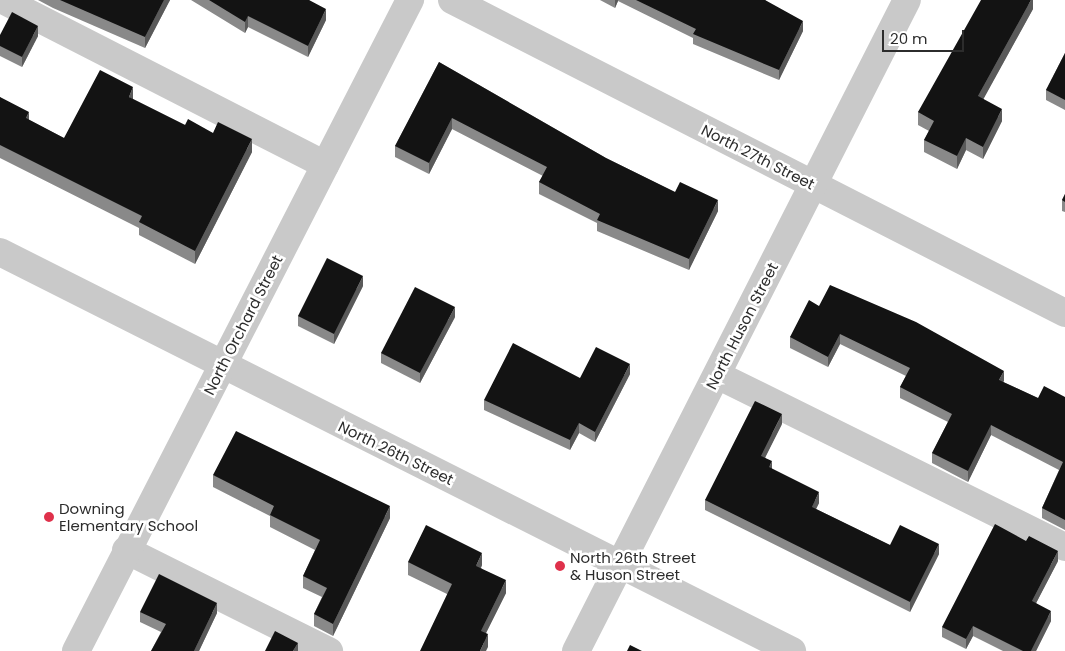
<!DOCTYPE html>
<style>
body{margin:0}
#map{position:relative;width:1065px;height:651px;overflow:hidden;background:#fff;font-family:Poppins,sans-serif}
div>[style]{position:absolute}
.minor>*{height:28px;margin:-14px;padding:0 14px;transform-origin:14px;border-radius:14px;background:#c9c9c9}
.wall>*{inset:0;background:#898989}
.shaded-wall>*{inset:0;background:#5a5a5a}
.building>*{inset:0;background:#131313}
.dots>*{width:14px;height:14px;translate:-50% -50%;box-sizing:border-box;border:2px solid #fff;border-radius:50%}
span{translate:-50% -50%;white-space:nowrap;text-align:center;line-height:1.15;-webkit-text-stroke:5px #fff;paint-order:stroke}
.street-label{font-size:15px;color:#2c2c2c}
.poi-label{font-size:15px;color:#2c2c2c}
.left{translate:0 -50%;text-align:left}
.scale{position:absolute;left:882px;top:30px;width:82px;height:22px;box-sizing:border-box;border:2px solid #2c2c2c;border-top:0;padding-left:6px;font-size:15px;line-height:18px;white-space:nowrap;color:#2c2c2c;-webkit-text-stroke:4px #fff;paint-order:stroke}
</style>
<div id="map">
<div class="minor">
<div style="left:3px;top:0;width:362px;rotate:27.1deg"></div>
<div style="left:452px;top:0;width:688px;rotate:27.05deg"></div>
<div style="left:0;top:252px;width:887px;rotate:26.74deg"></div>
<div style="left:717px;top:375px;width:388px;rotate:26.3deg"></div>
<div style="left:126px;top:550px;width:227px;rotate:26.5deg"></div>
<div style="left:76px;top:651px;width:732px;rotate:-62.84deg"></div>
<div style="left:576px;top:651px;width:730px;rotate:-63.05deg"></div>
</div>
<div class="wall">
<div style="clip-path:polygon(38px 0,170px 0,145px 48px,53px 8px)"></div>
<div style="clip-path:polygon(191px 0,309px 0,326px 20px,308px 57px,248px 27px,245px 33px)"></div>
<div style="clip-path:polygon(600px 0,765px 0,803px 31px,779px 80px,693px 44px,693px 38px,618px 1px,615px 8px)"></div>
<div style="clip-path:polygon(1033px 0,1033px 9px,983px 99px,1002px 121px,983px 159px,966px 150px,957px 169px,924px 152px,924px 140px,929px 131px,918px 125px,918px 112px)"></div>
<div style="clip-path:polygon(0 35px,38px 36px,22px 67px,0 56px)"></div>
<div style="clip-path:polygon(1065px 53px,1065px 110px,1046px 100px,1046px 90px)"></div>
<div style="clip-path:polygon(439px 62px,606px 158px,675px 192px,718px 211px,689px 270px,597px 231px,597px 223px,539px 194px,539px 182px,543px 176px,452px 129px,429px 174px,395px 157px,395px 146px)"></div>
<div style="clip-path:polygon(0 97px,29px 120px,64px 138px,133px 99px,185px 125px,213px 133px,252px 152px,195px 264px,139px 235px,139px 228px,0 158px)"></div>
<div style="clip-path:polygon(1065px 194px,1065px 212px,1062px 211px,1062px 200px)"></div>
<div style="clip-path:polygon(363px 286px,334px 344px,298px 326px,298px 316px)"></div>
<div style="clip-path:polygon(819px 306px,1003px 382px,1038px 398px,1065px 397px,1065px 530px,1042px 518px,1042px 508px,1059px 470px,991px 435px,968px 482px,932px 463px,932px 453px,948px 422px,900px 398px,900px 387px,906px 376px,840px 344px,828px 367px,790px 348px,790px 337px)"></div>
<div style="clip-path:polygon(455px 317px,420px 383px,381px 363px,381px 353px)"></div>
<div style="clip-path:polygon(630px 374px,595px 442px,579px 433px,570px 450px,484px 410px,484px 400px)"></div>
<div style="clip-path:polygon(782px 424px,765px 457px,772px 469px,819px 503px,816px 509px,890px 545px,939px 554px,910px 612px,705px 510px,705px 500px)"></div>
<div style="clip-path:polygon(213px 475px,390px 518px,333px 636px,314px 626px,314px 614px,322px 597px,303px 588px,303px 576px,315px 550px,270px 527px,270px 516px,213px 487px)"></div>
<div style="clip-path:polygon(1058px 561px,1036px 603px,1051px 621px,1036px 651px,1003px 651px,973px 636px,966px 649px,942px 637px,942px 627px)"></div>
<div style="clip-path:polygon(408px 562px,482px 565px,481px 568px,506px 593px,486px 633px,488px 647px,447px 594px,408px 575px)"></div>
<div style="clip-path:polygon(140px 612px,217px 613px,199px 651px,151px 651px,161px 632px,140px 622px)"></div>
</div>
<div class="shaded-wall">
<div style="clip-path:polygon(164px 0,170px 0,145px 48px,145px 37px)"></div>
<div style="clip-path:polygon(615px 0,618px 0,618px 1px,615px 8px)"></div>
<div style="clip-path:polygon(1031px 0,1033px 0,1033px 9px,978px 109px,978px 96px)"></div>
<div style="clip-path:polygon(326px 9px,326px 20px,308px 57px,308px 46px)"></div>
<div style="clip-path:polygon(248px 16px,248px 27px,245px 33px,245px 22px)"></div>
<div style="clip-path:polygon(803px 21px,803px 31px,779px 80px,779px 70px)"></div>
<div style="clip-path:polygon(38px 26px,38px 36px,22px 67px,22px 57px)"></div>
<div style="clip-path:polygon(133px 87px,133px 100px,129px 97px)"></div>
<div style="clip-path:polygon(1002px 109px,1002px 121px,983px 159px,983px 147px)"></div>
<div style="clip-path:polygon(29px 112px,29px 125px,26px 118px)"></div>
<div style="clip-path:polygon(452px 118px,452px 129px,429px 174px,429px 163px)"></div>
<div style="clip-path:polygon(966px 138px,966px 150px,957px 169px,957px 156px)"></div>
<div style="clip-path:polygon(252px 139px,252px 152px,195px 264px,195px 251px)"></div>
<div style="clip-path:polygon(718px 200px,718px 211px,689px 270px,689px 259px)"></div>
<div style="clip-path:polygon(363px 276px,363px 286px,334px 344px,334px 334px)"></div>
<div style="clip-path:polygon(455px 307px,455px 317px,420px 383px,420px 373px)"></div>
<div style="clip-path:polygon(840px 334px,840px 344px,828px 367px,828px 357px)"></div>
<div style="clip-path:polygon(630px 364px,630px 374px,595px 442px,595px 432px)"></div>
<div style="clip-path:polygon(1004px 371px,1004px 381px,999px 390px,999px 380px)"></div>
<div style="clip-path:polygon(782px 414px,782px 424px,761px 466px,761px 456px)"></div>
<div style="clip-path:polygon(579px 423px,579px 433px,570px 450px,570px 440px)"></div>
<div style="clip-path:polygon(991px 425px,991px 435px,968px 482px,968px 471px)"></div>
<div style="clip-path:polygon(772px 461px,772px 471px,769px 467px)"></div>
<div style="clip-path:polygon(819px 492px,819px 503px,812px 517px,812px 507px)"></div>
<div style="clip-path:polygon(390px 506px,390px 518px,333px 636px,333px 624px)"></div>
<div style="clip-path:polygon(939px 544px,939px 554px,910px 612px,910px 602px)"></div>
<div style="clip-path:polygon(1058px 551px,1058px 561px,1032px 611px,1032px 601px)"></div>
<div style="clip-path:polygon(482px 553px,482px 565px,476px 578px,476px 566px)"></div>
<div style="clip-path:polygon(506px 580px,506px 593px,481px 643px,481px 631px)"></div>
<div style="clip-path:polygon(217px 603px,217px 613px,199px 651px,194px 651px)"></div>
<div style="clip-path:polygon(1051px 611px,1051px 621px,1036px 651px,1031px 651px)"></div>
<div style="clip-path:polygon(973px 626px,973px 636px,966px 649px,966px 639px)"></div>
<div style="clip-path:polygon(488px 634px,488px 647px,486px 651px,480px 651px)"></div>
<div style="clip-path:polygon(298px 643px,298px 651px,293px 651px)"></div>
</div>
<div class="building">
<div style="clip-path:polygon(60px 0,164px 0,145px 37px)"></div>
<div style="clip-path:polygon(209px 0,309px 0,326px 9px,308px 46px,248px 16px,245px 22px)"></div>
<div style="clip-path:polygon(636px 0,765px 0,803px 21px,779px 70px,693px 34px,696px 29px)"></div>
<div style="clip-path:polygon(981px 0,1031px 0,978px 96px,1002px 109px,983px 147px,966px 138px,957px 156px,924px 140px,934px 121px,918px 112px)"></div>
<div style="clip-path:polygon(12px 12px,38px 26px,22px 57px,0 46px,0 35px)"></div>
<div style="clip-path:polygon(1065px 53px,1065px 100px,1046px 90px)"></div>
<div style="clip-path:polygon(439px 62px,606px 158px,675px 192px,680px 182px,718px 200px,689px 259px,597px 220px,600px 214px,539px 182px,547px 167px,452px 118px,429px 163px,395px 146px)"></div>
<div style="clip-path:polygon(100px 70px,133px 87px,129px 97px,185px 125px,188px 119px,213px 133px,218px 122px,252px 139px,195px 251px,139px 222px,142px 216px,0 145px,0 97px,29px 112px,26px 118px,64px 138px)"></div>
<div style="clip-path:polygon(1065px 194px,1065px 202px,1062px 200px)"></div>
<div style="clip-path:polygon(327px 258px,363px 276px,334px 334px,298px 316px)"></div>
<div style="clip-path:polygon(830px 285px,916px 322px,1004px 371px,999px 380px,1038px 398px,1044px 386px,1065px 397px,1065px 520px,1042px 508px,1063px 462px,991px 425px,968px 471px,932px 453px,952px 414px,900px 387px,910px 368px,840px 334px,828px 357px,790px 337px,809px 300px,819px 306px)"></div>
<div style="clip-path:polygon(415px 287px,455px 307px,420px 373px,381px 353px)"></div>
<div style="clip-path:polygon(513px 343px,580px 378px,596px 347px,630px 364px,595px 432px,579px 423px,570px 440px,484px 400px)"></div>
<div style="clip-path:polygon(755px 401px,782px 414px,761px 456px,772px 461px,769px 467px,819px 492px,812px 507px,890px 545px,900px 525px,939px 544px,910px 602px,705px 500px)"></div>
<div style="clip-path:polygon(236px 431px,390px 506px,333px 624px,314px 614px,327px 588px,303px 576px,320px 540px,270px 515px,274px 506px,213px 475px)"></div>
<div style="clip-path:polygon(995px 524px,1026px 541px,1029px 536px,1058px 551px,1032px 601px,1051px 611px,1031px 651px,1023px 651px,973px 626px,966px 639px,942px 627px)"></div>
<div style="clip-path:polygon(426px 525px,482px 553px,476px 566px,506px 580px,481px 631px,488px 634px,480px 651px,420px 651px,452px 584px,408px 562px)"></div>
<div style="clip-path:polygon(159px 574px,217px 603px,194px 651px,151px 651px,166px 624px,140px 612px)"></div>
<div style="clip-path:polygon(275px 631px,298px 643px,293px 651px,265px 651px)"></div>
<div style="clip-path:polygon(630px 645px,642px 651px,627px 651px)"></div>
</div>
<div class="dots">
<div style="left:49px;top:517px;background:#df314b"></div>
<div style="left:560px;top:566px;background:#df314b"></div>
</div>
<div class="street-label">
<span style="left:758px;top:157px;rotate:27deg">North 27th Street</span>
<span style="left:243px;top:325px;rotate:-63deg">North Orchard Street</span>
<span style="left:742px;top:326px;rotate:-63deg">North Huson Street</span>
<span style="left:396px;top:453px;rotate:26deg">North 26th Street</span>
</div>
<div class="poi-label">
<span class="left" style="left:59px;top:517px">Downing<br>Elementary School</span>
<span class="left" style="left:570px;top:566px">North 26th Street<br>&amp; Huson Street</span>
</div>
<div class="scale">20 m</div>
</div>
